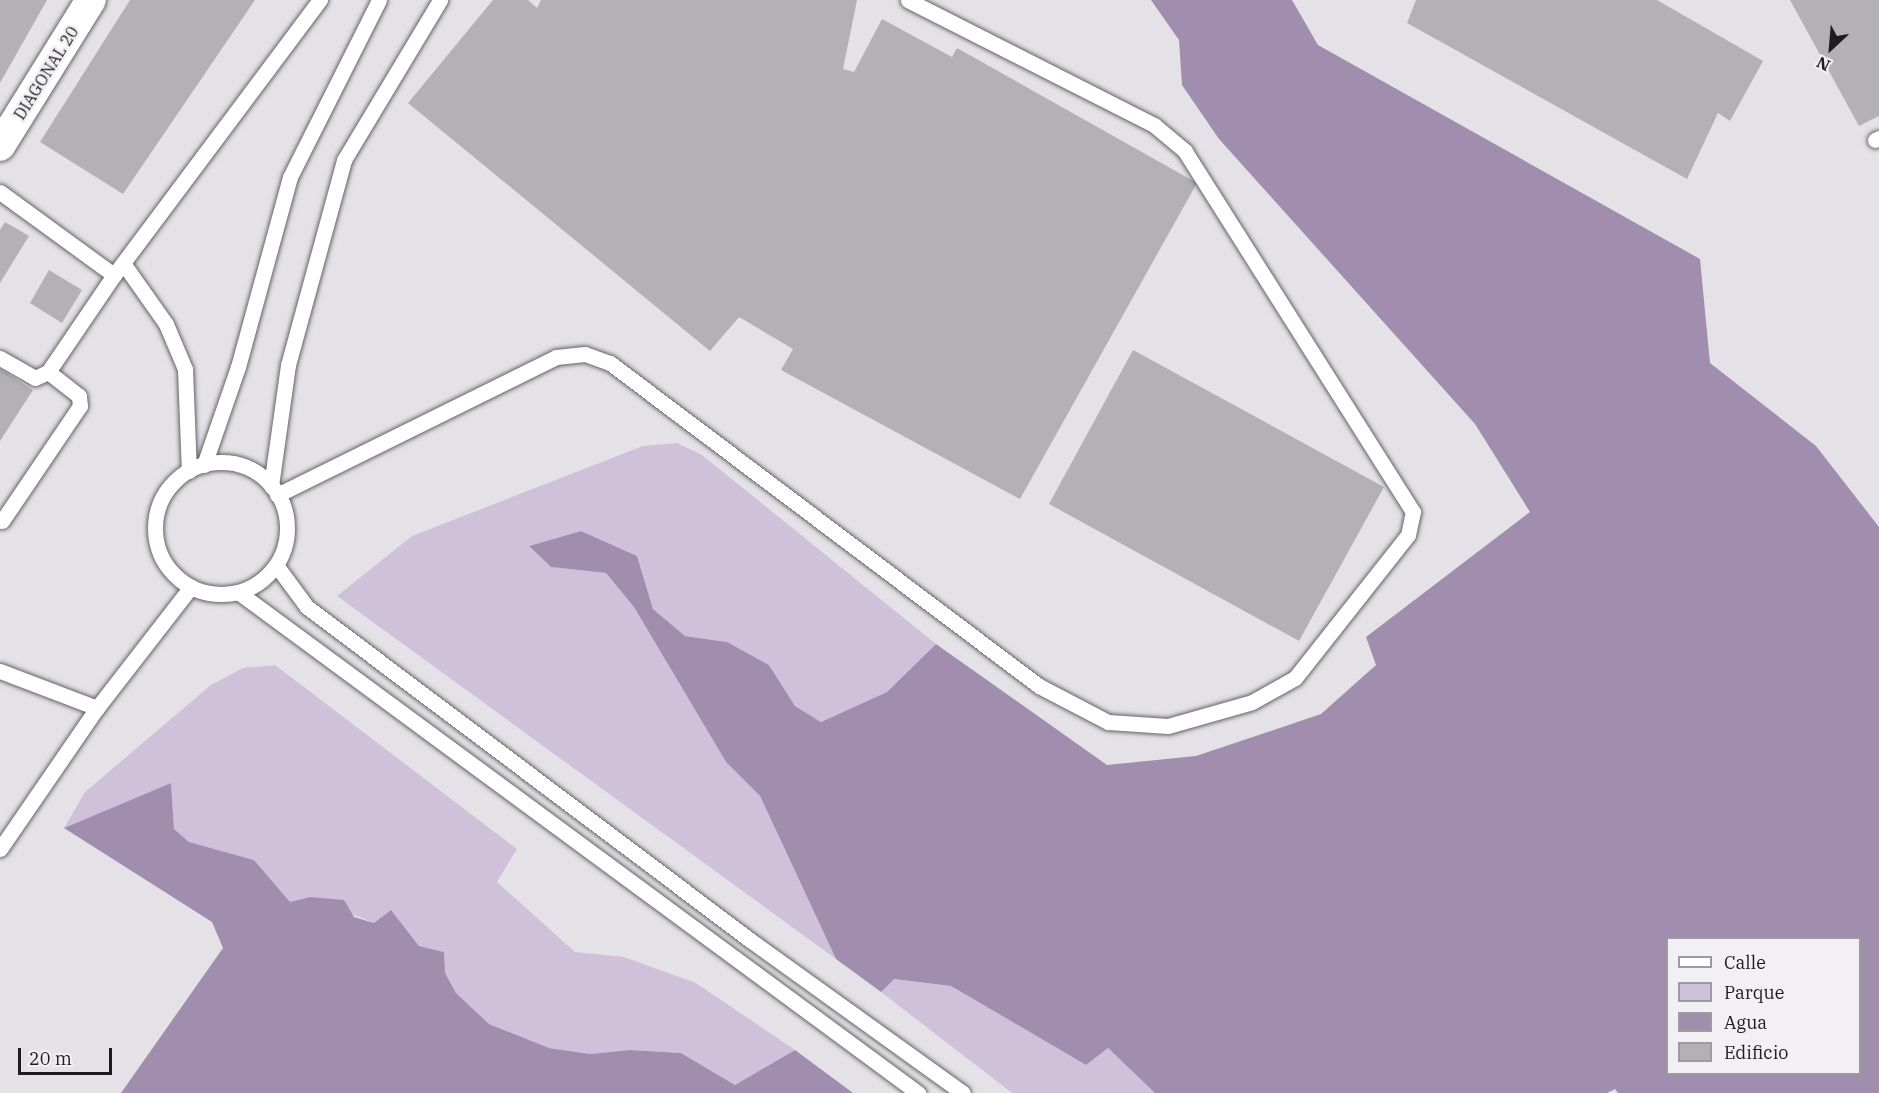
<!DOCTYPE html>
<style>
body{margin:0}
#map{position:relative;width:1879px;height:1093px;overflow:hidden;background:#e5e2e7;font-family:"IBM Plex Serif",serif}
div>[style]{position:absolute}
.green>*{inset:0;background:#d0c1db}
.water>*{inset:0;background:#a18eae}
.building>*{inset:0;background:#b4b1b6}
.roads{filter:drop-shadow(0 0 2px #656367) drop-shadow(0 0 2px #656367)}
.lane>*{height:15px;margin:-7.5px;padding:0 7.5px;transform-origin:7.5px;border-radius:7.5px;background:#fff}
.lane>.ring{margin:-7.5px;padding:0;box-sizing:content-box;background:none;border:15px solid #fff;border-radius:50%}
.street>*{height:30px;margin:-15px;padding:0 15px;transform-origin:15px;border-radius:15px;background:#fff}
span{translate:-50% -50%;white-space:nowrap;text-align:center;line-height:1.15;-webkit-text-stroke:5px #f2f0f4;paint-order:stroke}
.street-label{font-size:16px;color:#1d1c1e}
.legend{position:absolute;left:1666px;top:937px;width:195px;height:138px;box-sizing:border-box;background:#f2f0f4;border:2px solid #9d9b9e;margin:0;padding:8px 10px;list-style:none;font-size:18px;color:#1d1c1e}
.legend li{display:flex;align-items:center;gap:12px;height:30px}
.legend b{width:30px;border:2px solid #9d9b9e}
.north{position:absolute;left:1801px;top:18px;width:60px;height:60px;-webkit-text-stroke:4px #f2f0f4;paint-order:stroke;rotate:206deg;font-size:16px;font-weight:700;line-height:24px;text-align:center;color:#1d1c1e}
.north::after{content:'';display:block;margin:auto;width:21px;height:27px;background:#1d1c1e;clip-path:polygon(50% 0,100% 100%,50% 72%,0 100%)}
.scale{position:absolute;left:18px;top:1048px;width:94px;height:27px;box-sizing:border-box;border:3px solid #1d1c1e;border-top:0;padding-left:8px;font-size:18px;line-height:21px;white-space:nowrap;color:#1d1c1e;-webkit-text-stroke:4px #f2f0f4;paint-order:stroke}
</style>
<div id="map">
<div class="green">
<div style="clip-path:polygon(677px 443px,702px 455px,936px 644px,887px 692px,821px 722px,795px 706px,769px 665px,727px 642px,685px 636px,653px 609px,637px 556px,581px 531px,529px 546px,551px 567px,606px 573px,634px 607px,726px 762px,760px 796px,836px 959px,337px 596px,412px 536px,643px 446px)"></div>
<div style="clip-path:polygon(275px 665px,517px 849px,497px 882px,575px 952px,624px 957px,696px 983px,795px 1050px,735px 1085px,681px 1053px,630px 1050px,590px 1054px,549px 1048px,489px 1024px,456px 993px,444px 973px,444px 952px,419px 946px,391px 910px,374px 923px,310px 897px,290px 902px,254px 860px,189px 842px,174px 829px,171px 783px,64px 828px,85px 792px,211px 685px,243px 668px)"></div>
<div style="clip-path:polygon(893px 979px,951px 986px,1086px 1065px,1108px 1048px,1155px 1093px,1012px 1093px,881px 992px)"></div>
</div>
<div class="water">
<div style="clip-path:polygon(evenodd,1151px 0,1292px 0,1318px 45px,1700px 259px,1710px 363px,1816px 446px,1879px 527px,1879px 1093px,1618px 1093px,1615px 1089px,1607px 1093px,1155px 1093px,1108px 1048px,1086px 1065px,951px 986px,894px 979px,881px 992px,836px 959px,760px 796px,726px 762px,634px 607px,606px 573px,551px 567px,529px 546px,581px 531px,637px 556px,653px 609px,685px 636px,727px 642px,769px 665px,795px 706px,821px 722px,887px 692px,936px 644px,1107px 765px,1196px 756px,1321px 714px,1376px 665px,1366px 637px,1530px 512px,1475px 424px,1219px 139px,1182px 85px,1179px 40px,1151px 0,1860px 938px,1860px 1074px,1668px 1074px,1668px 938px,1860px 938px)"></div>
<div style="clip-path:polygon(171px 783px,174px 829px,189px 842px,254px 860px,290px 902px,310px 897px,344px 900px,354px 917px,374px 923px,391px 910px,419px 946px,444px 952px,445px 973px,456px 993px,489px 1024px,549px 1048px,590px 1054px,630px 1050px,681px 1053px,735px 1085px,795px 1050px,853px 1093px,121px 1093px,223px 948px,212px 922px,64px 828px)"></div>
</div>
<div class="building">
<div style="clip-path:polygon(0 0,47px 0,0 83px)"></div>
<div style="clip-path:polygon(130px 0,255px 0,123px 194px,40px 142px)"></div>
<div style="clip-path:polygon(493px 0,528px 0,537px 8px,541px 0,857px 0,843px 69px,854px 72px,882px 19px,952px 57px,957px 48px,1197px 183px,1020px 499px,781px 370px,793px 349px,739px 317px,710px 351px,408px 103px)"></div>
<div style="clip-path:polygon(1416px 0,1657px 0,1763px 61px,1730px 121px,1718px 113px,1687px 179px,1407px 23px)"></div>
<div style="clip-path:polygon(1790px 0,1879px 0,1879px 116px,1859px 126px)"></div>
<div style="clip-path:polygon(5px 222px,29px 236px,0 283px,0 230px)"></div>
<div style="clip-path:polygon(49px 270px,82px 290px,62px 323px,30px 303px)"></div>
<div style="clip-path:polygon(1133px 350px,1384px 487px,1299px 641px,1049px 504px)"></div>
<div style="clip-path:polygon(0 369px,33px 390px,0 441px)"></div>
</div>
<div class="roads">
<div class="lane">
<div style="left:1875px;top:140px;width:4px;rotate:-27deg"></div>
<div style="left:0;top:192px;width:141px;rotate:36.1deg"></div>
<div style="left:114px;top:275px;width:344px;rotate:-53.2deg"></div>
<div style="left:123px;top:263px;width:75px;rotate:54.8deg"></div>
<div style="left:166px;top:324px;width:49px;rotate:67.1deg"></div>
<div style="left:185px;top:369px;width:102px;rotate:87.8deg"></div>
<div style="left:0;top:358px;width:40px;rotate:29.7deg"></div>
<div style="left:35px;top:378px;width:14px;rotate:-25deg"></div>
<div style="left:48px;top:372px;width:117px;rotate:-55.8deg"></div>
<div class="ring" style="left:155px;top:462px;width:117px;height:117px"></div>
<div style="left:204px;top:465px;width:104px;rotate:-70.9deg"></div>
<div style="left:238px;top:367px;width:197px;rotate:-74.7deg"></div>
<div style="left:290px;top:177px;width:198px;rotate:-63.3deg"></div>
<div style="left:271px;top:486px;width:122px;rotate:-82deg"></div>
<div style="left:288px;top:365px;width:213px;rotate:-74.7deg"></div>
<div style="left:344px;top:160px;width:187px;rotate:-59deg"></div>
<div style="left:277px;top:495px;width:311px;rotate:-26.3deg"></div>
<div style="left:556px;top:357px;width:29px;rotate:-6deg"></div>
<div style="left:585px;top:354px;width:27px;rotate:20deg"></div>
<div style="left:610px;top:363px;width:537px;rotate:36.98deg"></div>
<div style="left:1039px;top:686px;width:78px;rotate:27.6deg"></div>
<div style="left:1108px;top:722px;width:60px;rotate:3.8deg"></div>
<div style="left:1168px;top:726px;width:87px;rotate:-15.9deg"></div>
<div style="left:1252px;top:702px;width:49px;rotate:-29.2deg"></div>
<div style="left:1295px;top:678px;width:182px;rotate:-51.7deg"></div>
<div style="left:1408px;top:535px;width:24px;rotate:-78deg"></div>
<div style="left:1413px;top:512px;width:427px;rotate:-122.3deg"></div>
<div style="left:1185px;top:151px;width:40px;rotate:-140deg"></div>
<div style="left:1154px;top:125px;width:276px;rotate:-153.1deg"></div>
<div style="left:2px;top:521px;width:139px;rotate:-55.9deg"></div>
<div style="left:80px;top:406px;width:10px;rotate:-96deg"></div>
<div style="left:79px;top:396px;width:39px;rotate:-142deg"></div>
<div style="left:276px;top:565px;width:52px;rotate:53.6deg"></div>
<div style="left:307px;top:607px;width:554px;rotate:36.93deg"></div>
<div style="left:750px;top:940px;width:262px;rotate:35.7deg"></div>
<div style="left:238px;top:592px;width:845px;rotate:36.38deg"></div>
<div style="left:0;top:671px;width:104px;rotate:20.9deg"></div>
<div style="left:0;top:849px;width:171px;rotate:-55.5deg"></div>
<div style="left:97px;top:708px;width:153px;rotate:-52.2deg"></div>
</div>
<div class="street">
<div style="left:0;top:146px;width:172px;rotate:-58.1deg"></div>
</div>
</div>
<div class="street-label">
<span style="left:46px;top:73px;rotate:-58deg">DIAGONAL 20</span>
</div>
<ul class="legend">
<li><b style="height:8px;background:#fff"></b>Calle</li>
<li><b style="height:16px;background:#d0c1db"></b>Parque</li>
<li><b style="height:16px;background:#a18eae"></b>Agua</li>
<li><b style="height:16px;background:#b4b1b6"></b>Edificio</li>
</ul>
<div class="north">N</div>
<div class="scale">20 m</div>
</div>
